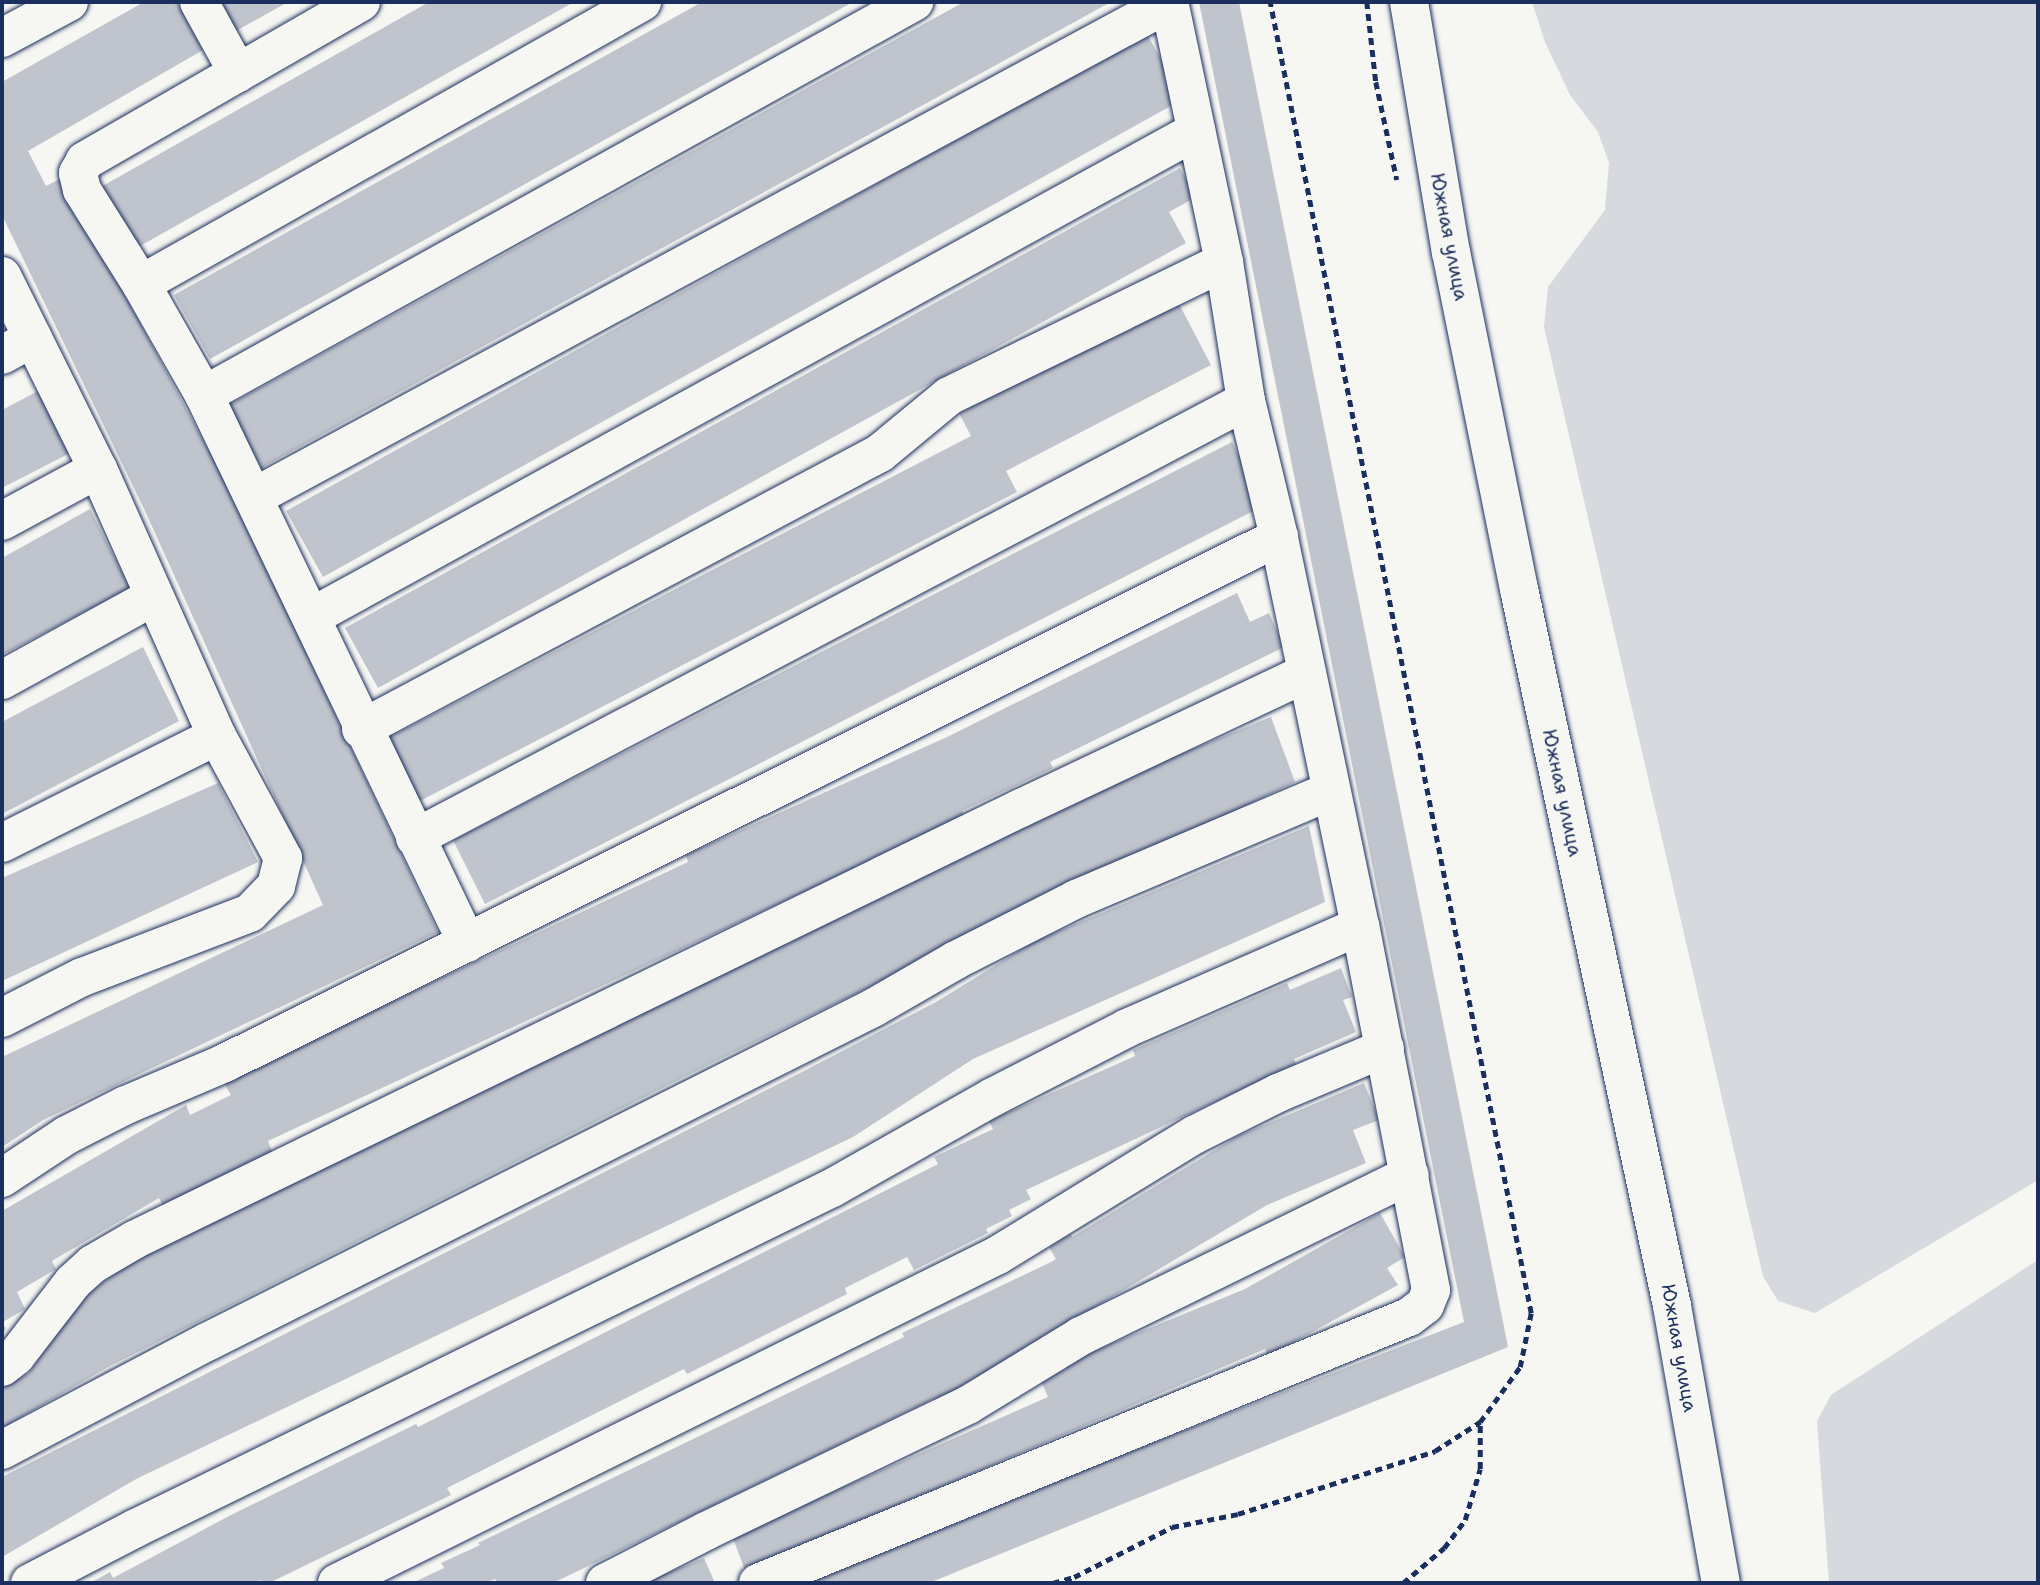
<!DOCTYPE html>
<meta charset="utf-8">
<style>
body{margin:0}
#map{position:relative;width:2040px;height:1585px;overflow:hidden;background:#f6f6f2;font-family:"Shantell Sans",sans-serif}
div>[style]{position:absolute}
.green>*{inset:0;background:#d6d9dd}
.building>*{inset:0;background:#c0c4cd}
.path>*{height:4.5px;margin-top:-2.25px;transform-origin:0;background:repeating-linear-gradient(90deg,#1b2f5e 0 7px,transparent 0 12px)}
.roads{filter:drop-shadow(0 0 2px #1b2f5e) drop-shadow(0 0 2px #1b2f5e)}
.minor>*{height:38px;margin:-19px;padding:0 19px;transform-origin:19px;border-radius:19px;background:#f6f6f2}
.major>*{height:38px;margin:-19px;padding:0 19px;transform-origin:19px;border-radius:19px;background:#f6f6f2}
span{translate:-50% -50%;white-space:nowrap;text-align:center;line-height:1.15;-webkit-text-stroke:6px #f6f6f2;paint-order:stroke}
.street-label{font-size:19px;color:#1b2f5e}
.frame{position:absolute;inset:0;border:4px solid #1b2f5e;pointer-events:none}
</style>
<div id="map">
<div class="green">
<div style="clip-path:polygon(1532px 2px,2038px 2px,2038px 1180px,1815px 1313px,1778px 1301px,1763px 1276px,1544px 327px,1548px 287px,1605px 210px,1609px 163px,1598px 132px,1570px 95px,1545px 42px)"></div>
<div style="clip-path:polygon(2038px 1260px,2038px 1583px,1829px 1583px,1817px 1421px,1831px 1395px)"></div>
</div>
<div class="building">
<div style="clip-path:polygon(144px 2px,177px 2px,203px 50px,28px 151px,46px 186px,62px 178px,223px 477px,438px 932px,43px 1120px,2px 1147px,2px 1057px,323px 905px,146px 513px,2px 215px,2px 82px)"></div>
<div style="clip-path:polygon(217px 2px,288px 2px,234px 32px)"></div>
<div style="clip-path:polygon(429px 2px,574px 2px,133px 250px,99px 188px)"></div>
<div style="clip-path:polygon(702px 2px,853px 2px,210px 359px,174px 295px)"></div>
<div style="clip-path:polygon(964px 2px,1111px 2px,261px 468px,227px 406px)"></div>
<div style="clip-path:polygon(1199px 2px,1239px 2px,1508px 1347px,929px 1583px,791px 1583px,1464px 1322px)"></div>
<div style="clip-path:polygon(1147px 34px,1169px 74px,1164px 77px,1178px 102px,323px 577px,286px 511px)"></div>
<div style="clip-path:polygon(1180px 168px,1196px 197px,1169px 212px,1186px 243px,378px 688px,345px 628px)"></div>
<div style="clip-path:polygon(1177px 300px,1211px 365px,1006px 471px,1017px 492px,416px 803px,384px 740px,971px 436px,959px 413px)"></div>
<div style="clip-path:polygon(38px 391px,70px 453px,2px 488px,2px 410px)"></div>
<div style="clip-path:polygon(1232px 442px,1263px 506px,485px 904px,453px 840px)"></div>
<div style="clip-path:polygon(90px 509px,130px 588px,2px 655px,2px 558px)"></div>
<div style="clip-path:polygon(1237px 593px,1250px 622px,1269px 613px,1284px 647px,1050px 762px,1053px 768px,962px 811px,965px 817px,268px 1141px,273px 1154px,165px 1210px,159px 1198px,52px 1261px,56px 1269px,17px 1292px,25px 1309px,3px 1322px,6px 1330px,2px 1332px,2px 1211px,186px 1105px,190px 1115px,231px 1095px,223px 1081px,688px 862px,686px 855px,947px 737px)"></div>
<div style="clip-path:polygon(143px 647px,179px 721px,2px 814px,2px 722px)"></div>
<div style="clip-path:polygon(1271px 717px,1295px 782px,716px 1061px,108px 1367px,2px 1428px,2px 1388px,29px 1373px,80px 1298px,145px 1253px,1054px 806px)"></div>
<div style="clip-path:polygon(218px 783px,258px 862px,2px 981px,2px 878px)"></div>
<div style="clip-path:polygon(1309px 826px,1325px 902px,973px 1059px,853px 1137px,138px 1478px,2px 1557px,2px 1477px,802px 1072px,936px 1002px,1035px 941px)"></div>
<div style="clip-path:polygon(1341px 968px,1352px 997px,1343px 1000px,1356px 1032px,1294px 1059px,1296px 1064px,1026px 1190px,1031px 1199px,1009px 1210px,1012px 1216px,986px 1229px,988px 1233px,914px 1270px,907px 1257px,845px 1288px,847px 1294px,687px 1374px,684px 1369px,447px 1488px,451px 1495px,269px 1583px,261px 1583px,260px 1580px,253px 1583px,90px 1583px,110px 1572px,113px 1578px,229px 1516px,416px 1424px,418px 1427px,938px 1164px,934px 1157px,993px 1129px,989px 1121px,1135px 1056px,1133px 1050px,1287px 983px,1290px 990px)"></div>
<div style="clip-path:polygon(1364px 1083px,1379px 1120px,1353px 1130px,1366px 1163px,1267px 1205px,935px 1402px,933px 1399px,553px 1583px,498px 1583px,495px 1579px,485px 1583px,412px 1583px,444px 1568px,441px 1563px,480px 1545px,478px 1543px,904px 1337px,902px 1333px,1051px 1262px,1056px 1259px,1049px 1247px,1071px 1234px,1072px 1237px,1238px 1136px)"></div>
<div style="clip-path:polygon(1380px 1213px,1405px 1257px,1387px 1268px,1398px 1285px,1268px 1356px,1265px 1349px,745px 1570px,732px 1536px,1048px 1397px,1041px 1381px,1066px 1369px,1064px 1363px,1245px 1289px)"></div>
<div style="clip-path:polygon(704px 1558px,715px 1583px,644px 1583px)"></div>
</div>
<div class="path">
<div style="left:1367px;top:2px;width:81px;rotate:83.6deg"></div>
<div style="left:1376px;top:82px;width:100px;rotate:77.9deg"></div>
<div style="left:1053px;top:1583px;width:22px;rotate:-16deg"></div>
<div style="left:1074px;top:1577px;width:110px;rotate:-27deg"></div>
<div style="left:1172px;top:1527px;width:67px;rotate:-11.1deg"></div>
<div style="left:1238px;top:1514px;width:207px;rotate:-17.7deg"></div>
<div style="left:1435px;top:1451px;width:54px;rotate:-32.8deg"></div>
<div style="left:1480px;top:1422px;width:68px;rotate:-54deg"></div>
<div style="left:1520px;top:1367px;width:55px;rotate:-78.5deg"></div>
<div style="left:1531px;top:1313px;width:1337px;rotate:-101.26deg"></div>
<div style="left:1403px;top:1583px;width:54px;rotate:-40.5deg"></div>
<div style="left:1444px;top:1548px;width:35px;rotate:-53deg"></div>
<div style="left:1465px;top:1520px;width:53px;rotate:-73.6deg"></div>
<div style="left:1480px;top:1469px;width:46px;rotate:-90deg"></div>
</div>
<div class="roads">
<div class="minor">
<div style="left:199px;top:2px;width:81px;rotate:61.2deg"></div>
<div style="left:361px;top:2px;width:319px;rotate:150.1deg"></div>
<div style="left:85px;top:161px;width:14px;rotate:120deg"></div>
<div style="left:78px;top:173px;width:17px;rotate:77deg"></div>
<div style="left:82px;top:190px;width:111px;rotate:57.9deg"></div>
<div style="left:141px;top:284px;width:128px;rotate:60.4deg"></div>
<div style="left:204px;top:395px;width:608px;rotate:64.36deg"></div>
<div style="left:2px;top:38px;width:76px;rotate:-28.2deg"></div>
<div style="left:2px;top:276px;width:216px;rotate:63.6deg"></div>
<div style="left:98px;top:469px;width:292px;rotate:66deg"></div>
<div style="left:217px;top:736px;width:139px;rotate:61.6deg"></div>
<div style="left:283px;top:858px;width:29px;rotate:104deg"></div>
<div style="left:276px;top:886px;width:37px;rotate:134deg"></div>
<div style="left:250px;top:913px;width:180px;rotate:159.1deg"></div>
<div style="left:82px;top:977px;width:90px;rotate:152.9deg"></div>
<div style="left:141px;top:284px;width:575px;rotate:-29.37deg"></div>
<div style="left:2px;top:355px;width:35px;rotate:-29deg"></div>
<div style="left:204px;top:395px;width:812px;rotate:-28.97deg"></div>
<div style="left:254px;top:497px;width:1040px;rotate:-28.36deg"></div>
<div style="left:2px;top:521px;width:109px;rotate:-28.4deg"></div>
<div style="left:311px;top:617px;width:1010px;rotate:-28.77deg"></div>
<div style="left:2px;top:680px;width:172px;rotate:-28.8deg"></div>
<div style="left:361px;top:729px;width:588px;rotate:-28deg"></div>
<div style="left:880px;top:453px;width:89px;rotate:-39.6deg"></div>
<div style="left:949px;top:396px;width:306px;rotate:-26deg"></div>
<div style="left:415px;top:838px;width:939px;rotate:-27.74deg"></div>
<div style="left:2px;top:843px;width:240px;rotate:-26.5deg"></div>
<div style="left:2px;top:1178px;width:78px;rotate:-33.5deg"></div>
<div style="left:67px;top:1135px;width:66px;rotate:-27deg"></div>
<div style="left:126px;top:1105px;width:108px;rotate:-23deg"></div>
<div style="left:225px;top:1063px;width:1178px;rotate:-26.52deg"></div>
<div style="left:2px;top:1367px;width:18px;rotate:-38deg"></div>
<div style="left:16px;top:1356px;width:93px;rotate:-52.4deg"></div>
<div style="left:73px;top:1282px;width:27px;rotate:-42deg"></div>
<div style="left:93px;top:1264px;width:48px;rotate:-30.3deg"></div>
<div style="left:134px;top:1240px;width:987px;rotate:-25.97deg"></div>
<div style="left:1021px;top:808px;width:315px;rotate:-25.3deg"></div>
<div style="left:2px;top:1450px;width:232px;rotate:-27.8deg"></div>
<div style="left:207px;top:1342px;width:745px;rotate:-26.63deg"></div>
<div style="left:873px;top:1008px;width:96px;rotate:-30deg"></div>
<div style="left:956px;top:960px;width:135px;rotate:-26.9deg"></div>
<div style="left:1076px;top:899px;width:276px;rotate:-23deg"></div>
<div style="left:30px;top:1583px;width:117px;rotate:-27.4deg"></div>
<div style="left:134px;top:1529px;width:777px;rotate:-26.04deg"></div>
<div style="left:832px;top:1188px;width:183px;rotate:-29.5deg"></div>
<div style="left:991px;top:1098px;width:153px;rotate:-27.2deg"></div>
<div style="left:1127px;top:1028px;width:254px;rotate:-23.6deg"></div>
<div style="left:337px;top:1583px;width:738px;rotate:-26.39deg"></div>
<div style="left:998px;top:1255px;width:230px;rotate:-31.5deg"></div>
<div style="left:1194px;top:1135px;width:94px;rotate:-26.6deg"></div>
<div style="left:1278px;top:1093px;width:116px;rotate:-22.8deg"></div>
<div style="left:605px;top:1583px;width:114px;rotate:-27.2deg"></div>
<div style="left:706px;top:1531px;width:291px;rotate:-25.7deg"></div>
<div style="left:968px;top:1405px;width:132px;rotate:-31.4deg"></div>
<div style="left:1081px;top:1336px;width:366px;rotate:-26.1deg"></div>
<div style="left:758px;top:1583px;width:703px;rotate:-22.23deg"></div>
<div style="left:1409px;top:1317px;width:20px;rotate:-37deg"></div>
<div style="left:1425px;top:1305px;width:16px;rotate:-68deg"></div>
<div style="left:1431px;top:1290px;width:371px;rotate:-101deg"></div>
<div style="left:1360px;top:926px;width:397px;rotate:-101.8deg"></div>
<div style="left:1279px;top:537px;width:140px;rotate:-103.6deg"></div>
<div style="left:1246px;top:401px;width:141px;rotate:-99deg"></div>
<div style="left:1224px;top:262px;width:266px;rotate:-101.9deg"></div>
</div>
<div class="major">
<div style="left:1409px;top:2px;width:254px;rotate:80.5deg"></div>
<div style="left:1451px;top:252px;width:344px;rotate:78.6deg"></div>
<div style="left:1519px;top:589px;width:733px;rotate:77.95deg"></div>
<div style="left:1672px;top:1306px;width:281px;rotate:80deg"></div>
</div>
</div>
<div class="street-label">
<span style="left:1449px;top:237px;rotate:79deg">Южная улица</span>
<span style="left:1562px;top:793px;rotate:78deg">Южная улица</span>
<span style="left:1679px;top:1348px;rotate:80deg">Южная улица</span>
</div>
<div class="frame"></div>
</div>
